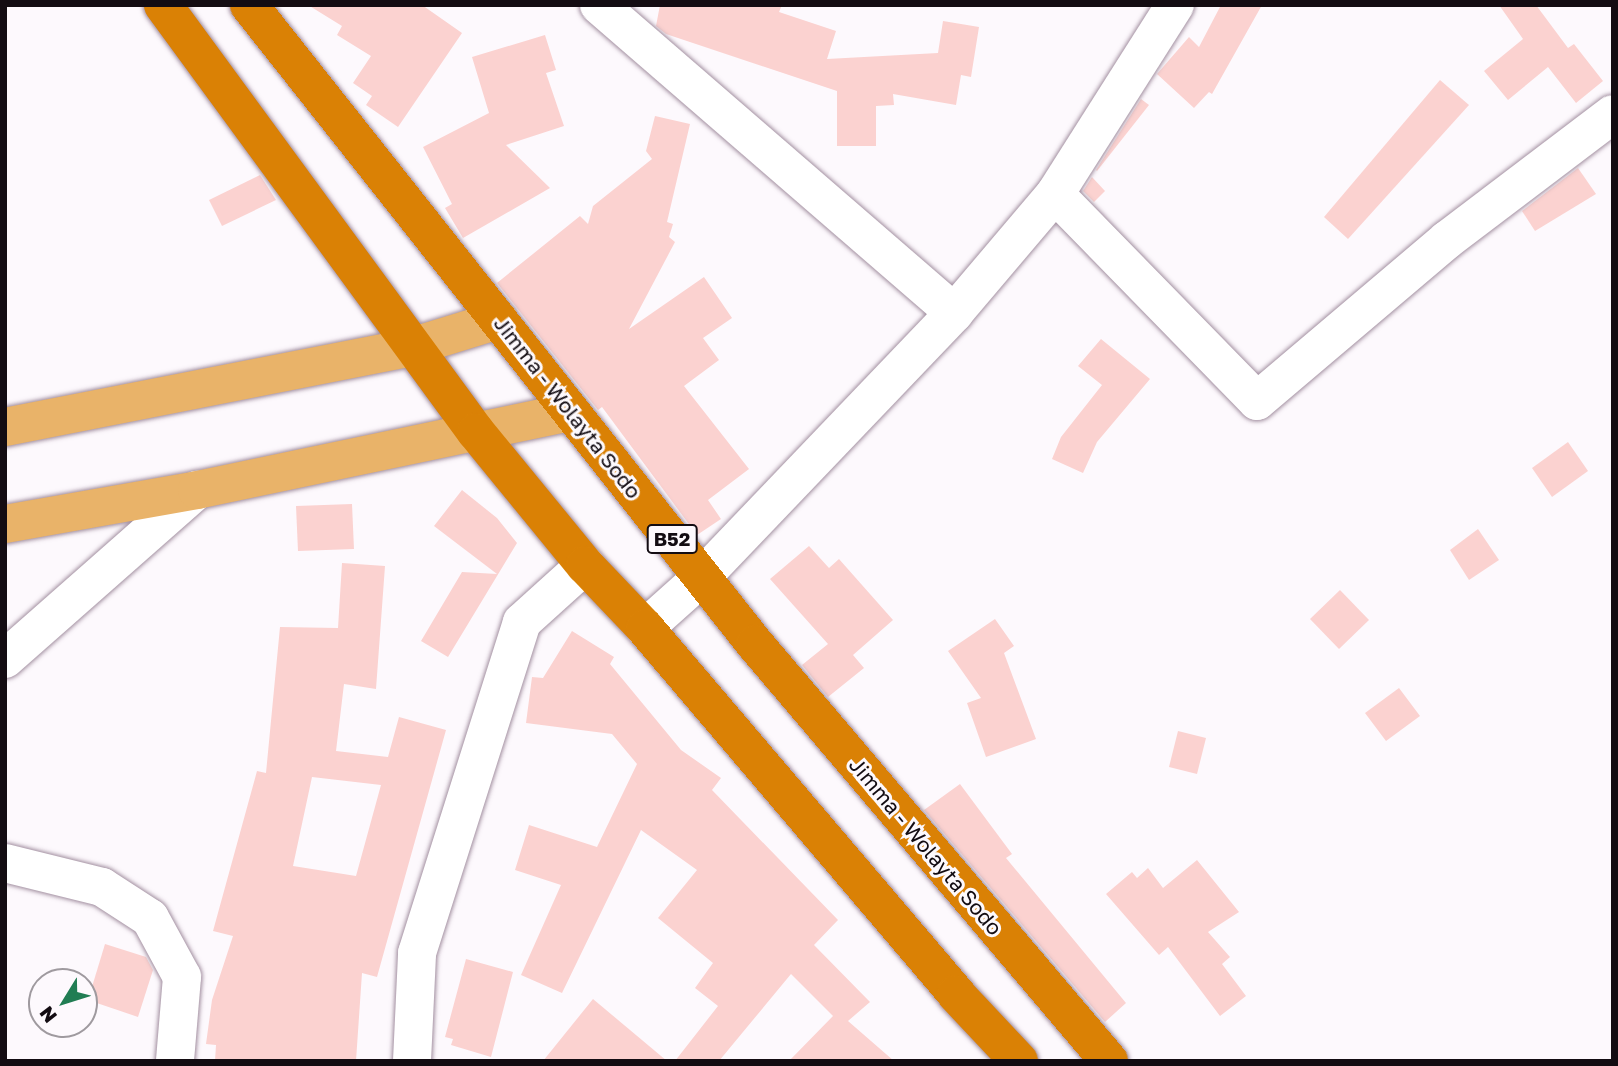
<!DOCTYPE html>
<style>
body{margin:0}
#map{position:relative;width:1618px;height:1066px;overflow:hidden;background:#fdf9fd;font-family:"Golos Text",sans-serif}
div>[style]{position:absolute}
.building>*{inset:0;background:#fbd2d0}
.roads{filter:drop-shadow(0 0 2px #a390a1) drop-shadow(0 0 2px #a390a1)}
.minor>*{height:38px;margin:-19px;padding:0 19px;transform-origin:19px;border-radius:19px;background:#fff}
.major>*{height:38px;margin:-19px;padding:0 19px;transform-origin:19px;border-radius:19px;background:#e9b369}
.highway>*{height:38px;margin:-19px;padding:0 19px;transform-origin:19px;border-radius:19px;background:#da8105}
span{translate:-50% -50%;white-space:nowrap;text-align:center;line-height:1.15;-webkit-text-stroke:6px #fdf9fd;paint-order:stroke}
.shield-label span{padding:2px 5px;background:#fdf9fd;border:2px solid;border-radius:5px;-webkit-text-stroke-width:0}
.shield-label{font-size:19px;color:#130c12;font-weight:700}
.street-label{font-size:21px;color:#130c12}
.frame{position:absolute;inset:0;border:7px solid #130c12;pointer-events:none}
.north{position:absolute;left:28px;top:968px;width:70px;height:70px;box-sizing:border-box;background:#fdf9fd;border:2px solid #9f9a9f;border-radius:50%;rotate:232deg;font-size:19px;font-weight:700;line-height:28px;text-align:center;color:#130c12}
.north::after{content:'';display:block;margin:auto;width:24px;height:32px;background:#217d53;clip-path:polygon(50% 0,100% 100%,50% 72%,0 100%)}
</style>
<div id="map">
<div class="building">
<div style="clip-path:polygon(308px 5px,422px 5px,462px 33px,398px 127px,366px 105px,372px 96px,353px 83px,371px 56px,337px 35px,342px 26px)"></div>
<div style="clip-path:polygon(660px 5px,782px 5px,779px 12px,836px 31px,827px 59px,938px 53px,943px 21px,979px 27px,971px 77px,961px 75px,956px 105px,893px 94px,894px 105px,876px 106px,876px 146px,837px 146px,837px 91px,666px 34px,656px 26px)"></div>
<div style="clip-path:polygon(1221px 5px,1262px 5px,1212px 94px,1209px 92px,1194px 108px,1157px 74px,1189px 37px,1199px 47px)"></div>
<div style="clip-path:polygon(1499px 5px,1536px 5px,1568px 48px,1574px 44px,1603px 81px,1576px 103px,1548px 67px,1508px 100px,1484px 71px,1523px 39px)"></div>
<div style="clip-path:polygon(545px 35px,556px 70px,546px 73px,564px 126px,506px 145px,550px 188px,463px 238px,445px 208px,452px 204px,423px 147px,489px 113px,472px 57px)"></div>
<div style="clip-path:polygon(1440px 80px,1469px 105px,1348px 239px,1324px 217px)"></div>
<div style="clip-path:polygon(1141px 99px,1149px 105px,1097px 171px,1096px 170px)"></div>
<div style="clip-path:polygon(655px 116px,690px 124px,667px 222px,673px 224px,669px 237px,675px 242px,629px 329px,704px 277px,732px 318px,703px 338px,719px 360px,684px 386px,749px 469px,708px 500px,721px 519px,697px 535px,602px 407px,598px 410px,497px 283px,580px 216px,588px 224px,593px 206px,652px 159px,646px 151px)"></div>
<div style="clip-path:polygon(1578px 168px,1596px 194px,1535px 231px,1522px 211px)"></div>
<div style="clip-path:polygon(260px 175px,276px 200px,222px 226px,209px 200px)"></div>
<div style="clip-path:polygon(1092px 177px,1105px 191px,1094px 202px,1083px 191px)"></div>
<div style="clip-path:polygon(1101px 339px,1150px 379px,1097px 442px,1083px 473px,1052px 459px,1061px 437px,1102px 385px,1078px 366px)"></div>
<div style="clip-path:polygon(1568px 442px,1588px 471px,1552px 497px,1532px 468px)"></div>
<div style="clip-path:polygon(462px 490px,497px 518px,517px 543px,448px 657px,421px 641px,462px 572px,497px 574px,434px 526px)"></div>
<div style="clip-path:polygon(352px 504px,354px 549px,298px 551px,296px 506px)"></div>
<div style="clip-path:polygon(1478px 529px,1499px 560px,1469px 580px,1450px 550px)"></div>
<div style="clip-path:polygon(809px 546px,829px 568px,839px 559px,893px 620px,853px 655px,864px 668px,828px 697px,802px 665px,828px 644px,770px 579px)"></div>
<div style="clip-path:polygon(evenodd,342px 563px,385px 566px,376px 689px,344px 684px,336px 751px,388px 757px,399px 717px,446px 730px,377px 977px,362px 973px,356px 1061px,215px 1061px,216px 1045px,206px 1044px,212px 1000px,233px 936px,213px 931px,257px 771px,266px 773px,280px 627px,338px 628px,342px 563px,312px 777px,381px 785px,356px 876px,293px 866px,312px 777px)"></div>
<div style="clip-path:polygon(1340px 590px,1369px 620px,1339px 649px,1310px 619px)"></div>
<div style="clip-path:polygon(995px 619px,1014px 646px,1004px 653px,1036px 739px,986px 757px,967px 703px,981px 698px,948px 651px)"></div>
<div style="clip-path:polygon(572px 631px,614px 657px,610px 664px,681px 750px,721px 778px,712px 790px,838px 920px,814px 945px,870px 1002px,848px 1021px,894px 1061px,789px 1061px,833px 1016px,791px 974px,719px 1061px,675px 1061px,718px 1006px,695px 988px,713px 963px,658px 918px,697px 870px,641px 830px,562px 993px,521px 975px,561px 885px,515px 870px,529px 825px,597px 847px,637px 764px,612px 734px,526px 723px,532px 677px,543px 678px)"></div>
<div style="clip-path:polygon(1399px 688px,1420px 716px,1386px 741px,1365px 713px)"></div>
<div style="clip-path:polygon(1178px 731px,1206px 738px,1197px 774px,1169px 767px)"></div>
<div style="clip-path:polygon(960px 784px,1012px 854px,1006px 858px,1126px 1003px,1105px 1022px,924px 810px)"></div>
<div style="clip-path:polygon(1197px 860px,1239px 912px,1208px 932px,1230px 957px,1222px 964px,1246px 996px,1220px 1016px,1168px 947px,1159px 955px,1106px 894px,1132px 872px,1137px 878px,1148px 868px,1163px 888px)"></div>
<div style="clip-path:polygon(105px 944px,146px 957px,153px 970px,138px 1017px,88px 1000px)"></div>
<div style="clip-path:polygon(466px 959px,513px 972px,491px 1057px,451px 1045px,453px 1039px,445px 1037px)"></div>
<div style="clip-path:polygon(593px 999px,667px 1061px,543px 1061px)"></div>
</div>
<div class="roads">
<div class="minor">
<div style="left:599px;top:5px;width:470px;rotate:40.9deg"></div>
<div style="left:1055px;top:194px;width:289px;rotate:45.7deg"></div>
<div style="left:1257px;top:401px;width:249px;rotate:-40.3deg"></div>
<div style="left:1447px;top:240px;width:208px;rotate:-37.2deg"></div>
<div style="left:645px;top:628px;width:76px;rotate:-41.8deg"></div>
<div style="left:702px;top:577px;width:365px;rotate:-46.3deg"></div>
<div style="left:954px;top:313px;width:156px;rotate:-49.7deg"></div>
<div style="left:1055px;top:194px;width:224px;rotate:-57.6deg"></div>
<div style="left:5px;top:659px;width:256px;rotate:-41.4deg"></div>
<div style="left:5px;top:863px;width:100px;rotate:13.9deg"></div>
<div style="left:102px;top:887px;width:57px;rotate:32.9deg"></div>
<div style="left:150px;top:918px;width:67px;rotate:61.5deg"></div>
<div style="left:182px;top:977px;width:84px;rotate:94.8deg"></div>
<div style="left:412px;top:1061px;width:108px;rotate:-87.3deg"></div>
<div style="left:417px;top:953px;width:347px;rotate:-72.4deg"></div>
<div style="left:522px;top:622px;width:85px;rotate:-42.1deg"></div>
</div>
<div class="major">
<div style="left:5px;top:427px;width:414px;rotate:-11.1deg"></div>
<div style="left:411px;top:347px;width:92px;rotate:-17.1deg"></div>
<div style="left:5px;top:524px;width:195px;rotate:-10deg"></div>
<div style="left:197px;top:490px;width:382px;rotate:-11.8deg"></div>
</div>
<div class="highway">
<div style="left:163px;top:5px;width:529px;rotate:53.76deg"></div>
<div style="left:476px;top:432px;width:172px;rotate:50.7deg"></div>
<div style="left:585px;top:565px;width:87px;rotate:46.4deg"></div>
<div style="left:645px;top:628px;width:480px;rotate:49.6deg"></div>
<div style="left:956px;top:994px;width:92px;rotate:46.8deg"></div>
<div style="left:249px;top:5px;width:815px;rotate:51.63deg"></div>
<div style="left:755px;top:644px;width:547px;rotate:49.67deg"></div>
</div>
</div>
<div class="shield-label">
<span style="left:672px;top:539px">B52</span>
</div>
<div class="street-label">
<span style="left:568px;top:407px;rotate:52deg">Jimma - Wolayta Sodo</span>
<span style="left:926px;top:846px;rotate:50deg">Jimma - Wolayta Sodo</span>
</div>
<div class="frame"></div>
<div class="north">N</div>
</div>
